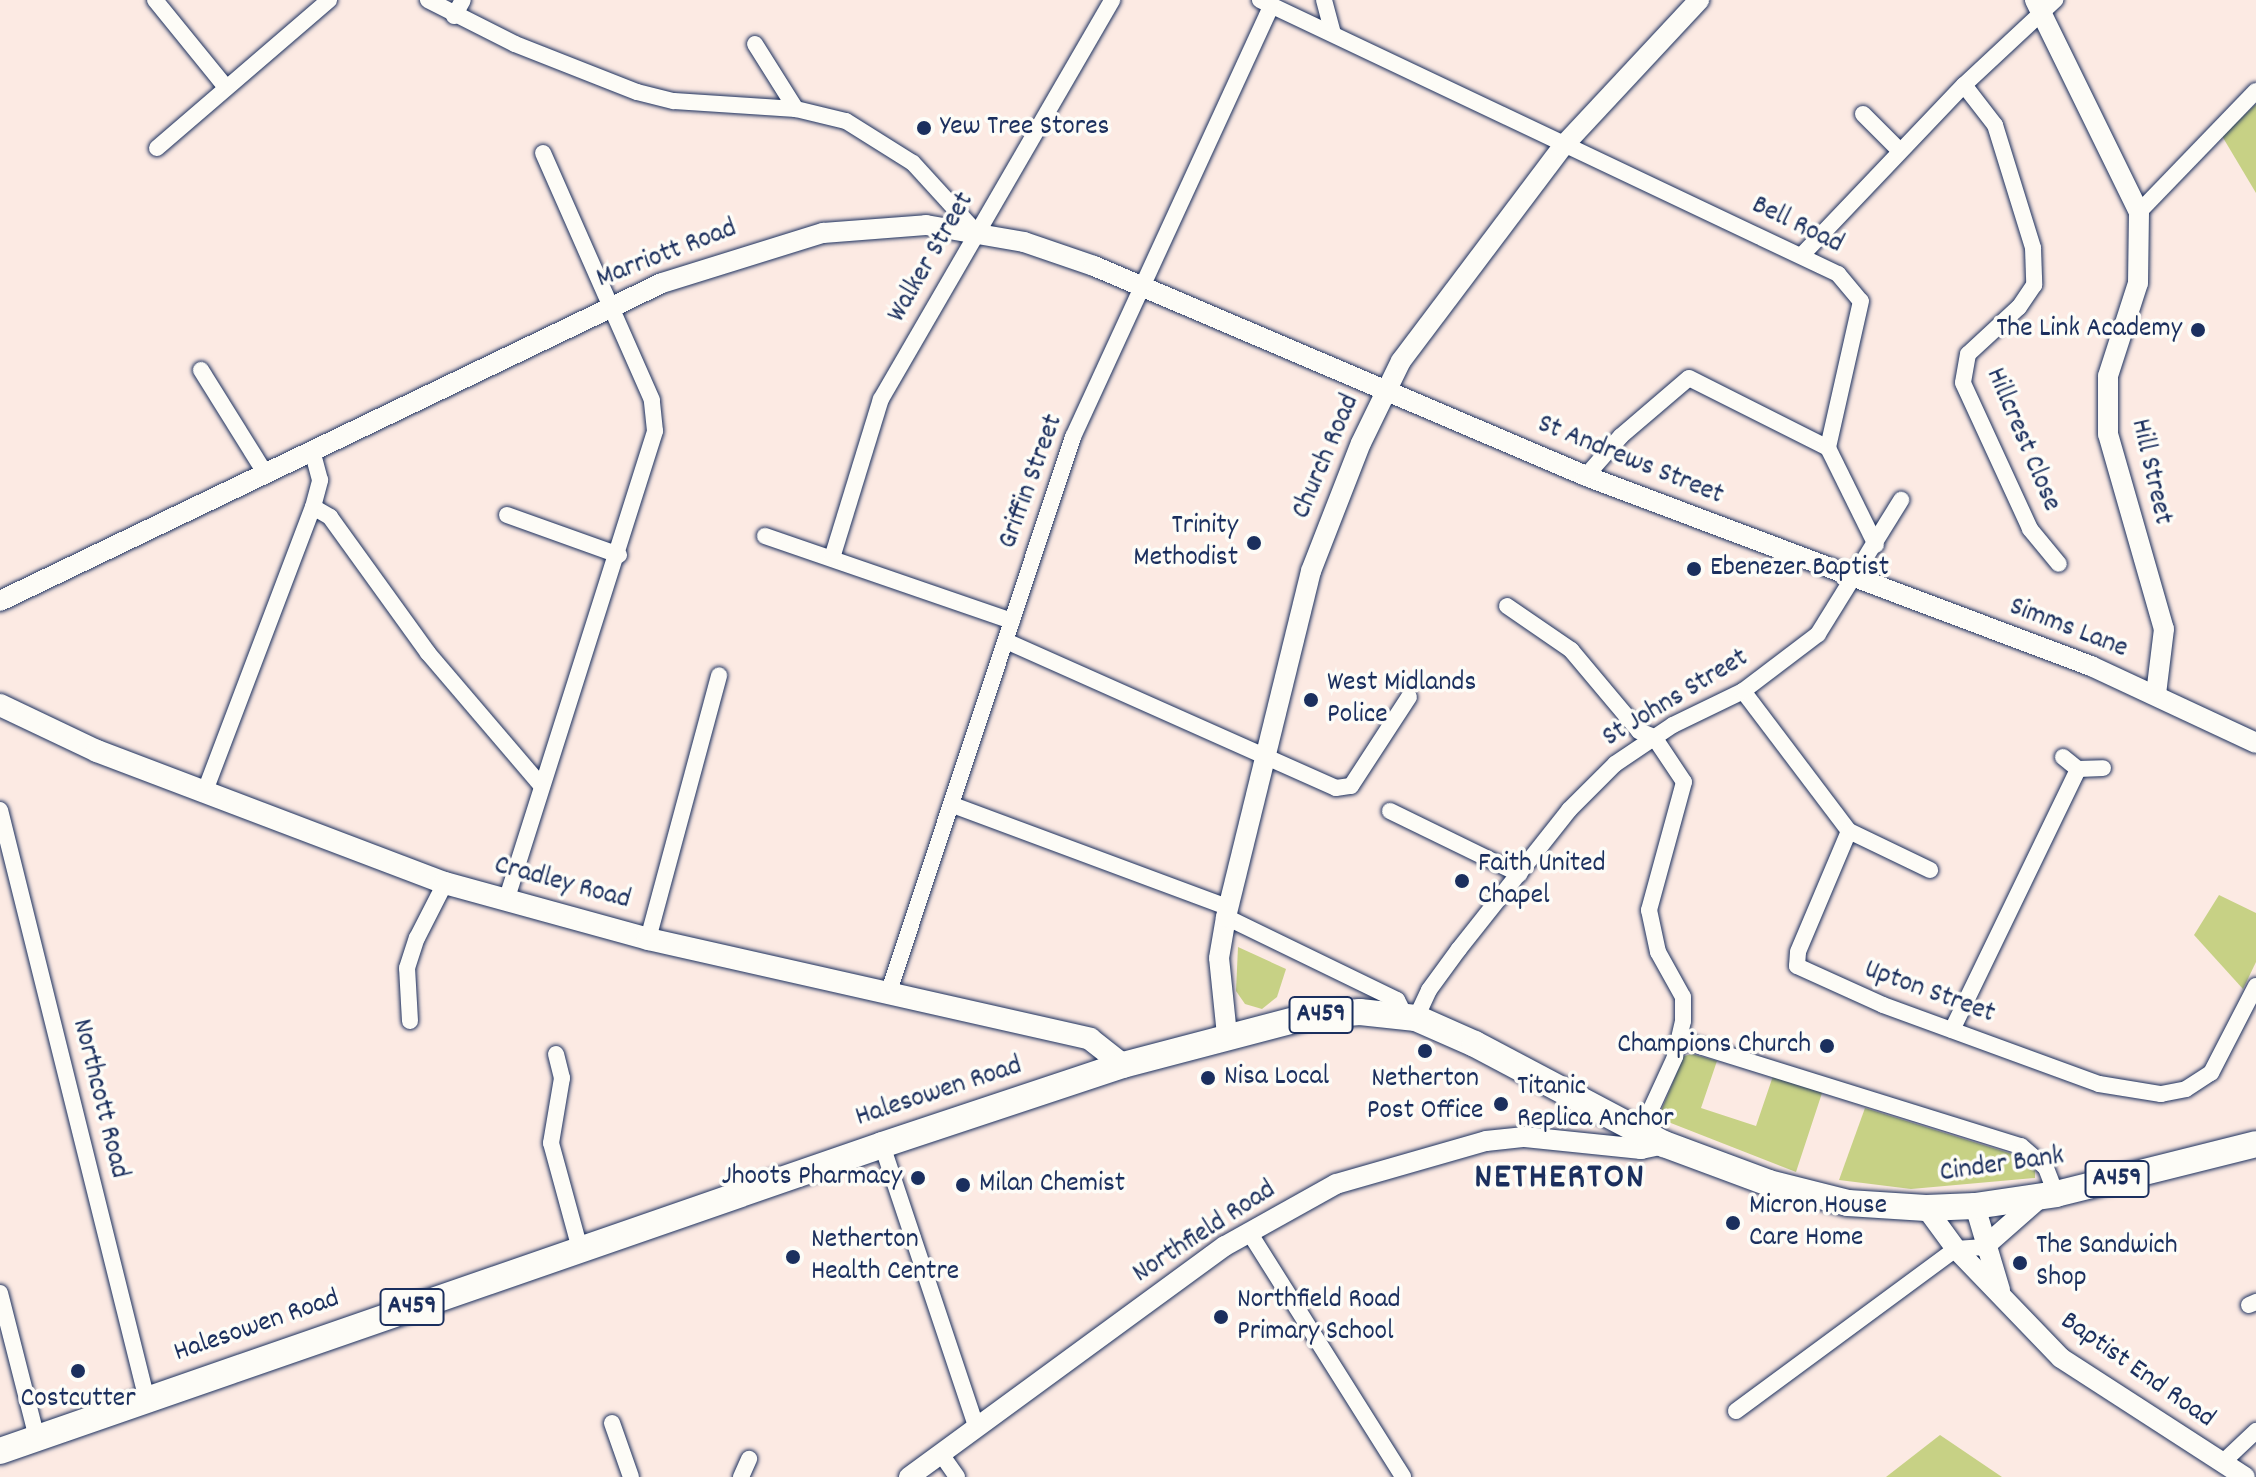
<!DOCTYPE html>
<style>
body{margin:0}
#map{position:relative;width:2256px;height:1477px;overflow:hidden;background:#fceae3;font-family:Dekko,sans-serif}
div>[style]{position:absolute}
.green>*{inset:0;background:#c7d185}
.roads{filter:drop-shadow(0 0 2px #1b2f5e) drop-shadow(0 0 2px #1b2f5e)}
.minor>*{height:16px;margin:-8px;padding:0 8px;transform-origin:8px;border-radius:8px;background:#fdfcf7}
.tertiary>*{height:20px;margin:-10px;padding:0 10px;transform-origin:10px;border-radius:10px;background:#fdfcf7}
.secondary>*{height:22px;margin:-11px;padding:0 11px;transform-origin:11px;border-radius:11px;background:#fdfcf7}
.primary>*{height:26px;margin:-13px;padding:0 13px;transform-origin:13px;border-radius:13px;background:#fdfcf7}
.dots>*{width:22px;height:22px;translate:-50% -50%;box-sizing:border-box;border:4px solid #fdfcf7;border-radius:50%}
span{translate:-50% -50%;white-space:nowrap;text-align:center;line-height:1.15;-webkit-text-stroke:7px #fdfcf7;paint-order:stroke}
.shield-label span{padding:2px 6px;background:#fdfcf7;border:2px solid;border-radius:6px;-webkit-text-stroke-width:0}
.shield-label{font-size:26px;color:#1b2f5e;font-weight:700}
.poi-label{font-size:28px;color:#1b2f5e}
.left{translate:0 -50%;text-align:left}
.right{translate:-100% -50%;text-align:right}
.street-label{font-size:28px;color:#1b2f5e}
.district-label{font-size:36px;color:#1b2f5e;font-weight:700;letter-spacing:2px}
</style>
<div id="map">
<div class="green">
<div style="clip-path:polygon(2256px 104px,2256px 193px,2222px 136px)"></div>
<div style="clip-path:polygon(2219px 895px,2256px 913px,2256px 962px,2243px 989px,2194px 935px)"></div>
<div style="clip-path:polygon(1238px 947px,1286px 969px,1277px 997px,1262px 1009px,1245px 1004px,1236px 991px)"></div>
<div style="clip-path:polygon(1692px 1054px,1717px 1061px,1701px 1108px,1756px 1126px,1773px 1076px,1823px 1090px,1796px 1172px,1658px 1118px,1684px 1056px)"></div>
<div style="clip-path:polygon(1865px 1108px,2025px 1158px,2035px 1166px,2035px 1178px,1911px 1189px,1839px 1180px)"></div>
<div style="clip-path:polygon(1940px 1435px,2002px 1477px,1886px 1477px)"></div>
</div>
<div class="roads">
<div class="minor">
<div style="left:155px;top:0;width:111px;rotate:50.9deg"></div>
<div style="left:428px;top:0;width:97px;rotate:26.8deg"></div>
<div style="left:515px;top:44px;width:131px;rotate:21.5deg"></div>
<div style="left:637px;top:92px;width:38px;rotate:14deg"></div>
<div style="left:674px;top:101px;width:122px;rotate:3.8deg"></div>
<div style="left:796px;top:109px;width:51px;rotate:13.5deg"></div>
<div style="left:846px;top:121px;width:79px;rotate:32.1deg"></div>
<div style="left:913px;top:163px;width:92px;rotate:47.6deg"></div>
<div style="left:1260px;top:0;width:640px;rotate:25.36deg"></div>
<div style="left:1838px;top:274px;width:35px;rotate:50deg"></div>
<div style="left:1861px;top:301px;width:151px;rotate:102.7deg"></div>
<div style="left:1324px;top:0;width:35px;rotate:75deg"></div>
<div style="left:454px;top:16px;width:18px;rotate:-61deg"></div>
<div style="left:755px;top:44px;width:77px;rotate:57.8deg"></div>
<div style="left:1964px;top:85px;width:51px;rotate:52.2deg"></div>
<div style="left:1995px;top:125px;width:129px;rotate:72.8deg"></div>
<div style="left:2033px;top:248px;width:37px;rotate:88deg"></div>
<div style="left:2034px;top:285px;width:27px;rotate:124deg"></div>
<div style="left:2019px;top:307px;width:69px;rotate:137.3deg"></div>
<div style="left:1968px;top:354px;width:29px;rotate:100deg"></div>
<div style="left:1963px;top:383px;width:161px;rotate:65.3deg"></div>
<div style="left:2030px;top:529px;width:45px;rotate:50.4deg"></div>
<div style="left:1863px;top:114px;width:52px;rotate:45deg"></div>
<div style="left:157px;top:148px;width:227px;rotate:-40.7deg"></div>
<div style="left:2139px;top:212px;width:168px;rotate:-46deg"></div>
<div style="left:1802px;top:255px;width:235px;rotate:-46.4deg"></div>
<div style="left:1964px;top:85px;width:125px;rotate:-43deg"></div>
<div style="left:201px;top:370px;width:121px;rotate:58.1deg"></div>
<div style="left:1586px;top:476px;width:53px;rotate:-48.8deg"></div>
<div style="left:1621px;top:436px;width:89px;rotate:-40.5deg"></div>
<div style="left:1689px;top:378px;width:156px;rotate:26.7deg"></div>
<div style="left:1828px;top:448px;width:108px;rotate:63.7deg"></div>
<div style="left:313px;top:507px;width:20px;rotate:30deg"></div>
<div style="left:330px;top:517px;width:168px;rotate:54.2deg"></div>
<div style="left:428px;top:653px;width:172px;rotate:49.5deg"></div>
<div style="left:507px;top:515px;width:119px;rotate:19.7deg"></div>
<div style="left:765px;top:536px;width:261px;rotate:19deg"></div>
<div style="left:832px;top:558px;width:166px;rotate:-72.9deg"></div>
<div style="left:881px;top:399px;width:461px;rotate:-59.9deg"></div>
<div style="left:1507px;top:606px;width:78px;rotate:34.5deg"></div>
<div style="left:1571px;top:650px;width:106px;rotate:50deg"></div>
<div style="left:1639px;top:731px;width:16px;rotate:22deg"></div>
<div style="left:1654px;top:737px;width:54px;rotate:56.3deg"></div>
<div style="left:1684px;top:782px;width:133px;rotate:105.3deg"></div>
<div style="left:1649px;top:910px;width:43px;rotate:77.9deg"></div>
<div style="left:1658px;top:952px;width:51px;rotate:60.9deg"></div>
<div style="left:1683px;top:997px;width:24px;rotate:90deg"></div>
<div style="left:1683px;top:1021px;width:37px;rotate:103deg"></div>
<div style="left:1675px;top:1057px;width:84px;rotate:114.7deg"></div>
<div style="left:1006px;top:641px;width:361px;rotate:24deg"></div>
<div style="left:1336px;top:788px;width:15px;rotate:-8deg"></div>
<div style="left:1351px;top:786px;width:106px;rotate:-56.9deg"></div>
<div style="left:1743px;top:691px;width:176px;rotate:52.9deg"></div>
<div style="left:1849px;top:831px;width:90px;rotate:25.7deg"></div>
<div style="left:2063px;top:757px;width:19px;rotate:39deg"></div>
<div style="left:205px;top:791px;width:304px;rotate:-69.2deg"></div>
<div style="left:313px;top:507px;width:28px;rotate:-75deg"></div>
<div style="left:320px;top:480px;width:30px;rotate:-105deg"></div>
<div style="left:953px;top:805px;width:293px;rotate:20.4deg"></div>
<div style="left:0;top:810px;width:608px;rotate:76.01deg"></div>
<div style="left:1390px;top:811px;width:144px;rotate:26deg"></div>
<div style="left:1849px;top:831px;width:131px;rotate:112.9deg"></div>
<div style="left:1798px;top:952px;width:14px;rotate:94deg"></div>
<div style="left:1797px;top:966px;width:94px;rotate:24.4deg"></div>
<div style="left:1883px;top:1005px;width:230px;rotate:20.1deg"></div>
<div style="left:2099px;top:1084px;width:63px;rotate:9.2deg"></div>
<div style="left:2161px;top:1094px;width:25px;rotate:-11deg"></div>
<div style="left:2186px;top:1089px;width:30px;rotate:-33deg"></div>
<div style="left:2211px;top:1073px;width:98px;rotate:-62.7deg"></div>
<div style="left:506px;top:901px;width:493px;rotate:-72.4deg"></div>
<div style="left:655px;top:431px;width:31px;rotate:-96deg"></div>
<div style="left:652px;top:400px;width:270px;rotate:-113.8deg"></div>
<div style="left:1226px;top:917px;width:190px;rotate:25.9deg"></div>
<div style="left:1397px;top:1000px;width:18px;rotate:63deg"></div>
<div style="left:648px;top:939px;width:273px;rotate:-74.9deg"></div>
<div style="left:888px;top:994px;width:587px;rotate:-71.63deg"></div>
<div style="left:1073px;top:437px;width:474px;rotate:-65.3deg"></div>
<div style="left:1416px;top:1018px;width:31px;rotate:-65deg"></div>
<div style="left:1429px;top:990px;width:51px;rotate:-53.8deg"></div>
<div style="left:1459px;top:949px;width:177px;rotate:-51.6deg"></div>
<div style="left:1569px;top:810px;width:65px;rotate:-45deg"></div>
<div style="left:1615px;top:764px;width:70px;rotate:-33.9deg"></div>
<div style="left:1673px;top:725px;width:78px;rotate:-25.9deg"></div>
<div style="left:1743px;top:691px;width:94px;rotate:-37.2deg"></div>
<div style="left:1818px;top:634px;width:158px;rotate:-58.2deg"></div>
<div style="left:410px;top:1021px;width:53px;rotate:-93.2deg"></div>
<div style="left:407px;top:968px;width:32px;rotate:-72deg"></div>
<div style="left:417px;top:938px;width:62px;rotate:-63deg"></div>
<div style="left:1952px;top:1030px;width:290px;rotate:-64.2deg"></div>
<div style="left:2078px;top:769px;width:25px;rotate:-2deg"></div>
<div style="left:1680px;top:1040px;width:357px;rotate:17.3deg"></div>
<div style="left:2021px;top:1146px;width:33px;rotate:41deg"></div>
<div style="left:2046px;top:1168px;width:28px;rotate:69deg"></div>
<div style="left:556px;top:1054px;width:25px;rotate:76deg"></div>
<div style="left:562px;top:1078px;width:66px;rotate:99.6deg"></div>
<div style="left:551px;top:1143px;width:110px;rotate:74.7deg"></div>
<div style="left:882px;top:1145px;width:299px;rotate:71.5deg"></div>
<div style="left:1249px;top:1232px;width:289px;rotate:57.8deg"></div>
<div style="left:0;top:1293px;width:150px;rotate:75.7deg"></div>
<div style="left:2249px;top:1305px;width:8px;rotate:-23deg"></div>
<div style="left:1736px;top:1411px;width:273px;rotate:-36.4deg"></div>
<div style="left:1956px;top:1249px;width:28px;rotate:-4deg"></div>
<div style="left:612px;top:1423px;width:57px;rotate:70.6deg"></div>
<div style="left:941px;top:1454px;width:28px;rotate:55deg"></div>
<div style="left:2222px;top:1463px;width:47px;rotate:-43.3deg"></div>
<div style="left:741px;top:1477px;width:20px;rotate:-66deg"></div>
</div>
<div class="tertiary">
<div style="left:2035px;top:0;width:236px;rotate:63.9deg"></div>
<div style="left:2139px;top:212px;width:71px;rotate:90.8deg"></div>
<div style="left:2138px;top:283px;width:98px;rotate:107.9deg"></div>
<div style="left:2108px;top:376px;width:58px;rotate:90deg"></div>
<div style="left:2108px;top:434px;width:203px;rotate:74deg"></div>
<div style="left:2164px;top:629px;width:65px;rotate:97deg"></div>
<div style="left:0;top:601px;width:734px;rotate:-25.66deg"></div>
<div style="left:662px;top:283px;width:169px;rotate:-17.3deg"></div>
<div style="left:823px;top:233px;width:103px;rotate:-4.4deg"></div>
<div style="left:926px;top:225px;width:99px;rotate:9.8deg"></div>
<div style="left:1024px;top:242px;width:74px;rotate:18.9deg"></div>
<div style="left:1094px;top:266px;width:535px;rotate:23.11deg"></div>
<div style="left:1586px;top:476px;width:540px;rotate:20.62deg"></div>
<div style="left:2091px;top:666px;width:182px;rotate:25deg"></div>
<div style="left:1227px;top:1035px;width:77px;rotate:-95.9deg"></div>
<div style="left:1219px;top:958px;width:42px;rotate:-80.3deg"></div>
<div style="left:1226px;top:917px;width:356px;rotate:-76.2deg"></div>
<div style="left:1311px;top:571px;width:137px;rotate:-68.7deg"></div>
<div style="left:1361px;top:443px;width:91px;rotate:-64deg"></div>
<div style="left:1401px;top:361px;width:269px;rotate:-53deg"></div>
<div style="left:1563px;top:146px;width:200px;rotate:-47deg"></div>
<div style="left:1975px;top:1206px;width:88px;rotate:73.4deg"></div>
<div style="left:1926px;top:1208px;width:51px;rotate:53.8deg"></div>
<div style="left:1956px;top:1249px;width:151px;rotate:46.1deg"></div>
<div style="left:2061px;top:1358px;width:219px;rotate:32.9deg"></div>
<div style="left:1984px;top:1247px;width:76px;rotate:-41.3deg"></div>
<div style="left:909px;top:1477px;width:391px;rotate:-36.2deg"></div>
<div style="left:1225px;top:1246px;width:127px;rotate:-29.2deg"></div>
<div style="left:1336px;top:1184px;width:156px;rotate:-16deg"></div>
<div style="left:1486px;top:1141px;width:39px;rotate:-6deg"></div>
<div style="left:1525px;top:1137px;width:117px;rotate:5.9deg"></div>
<div style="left:1641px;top:1149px;width:24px;rotate:-12deg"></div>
</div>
<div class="secondary">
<div style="left:0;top:705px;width:107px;rotate:25.4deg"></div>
<div style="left:97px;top:751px;width:372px;rotate:20.8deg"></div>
<div style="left:445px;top:883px;width:211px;rotate:15.4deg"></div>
<div style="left:648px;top:939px;width:453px;rotate:12.7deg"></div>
<div style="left:1090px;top:1039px;width:42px;rotate:38.2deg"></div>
</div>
<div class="primary">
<div style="left:0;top:1451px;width:934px;rotate:-19.13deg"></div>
<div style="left:882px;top:1145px;width:254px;rotate:-18.4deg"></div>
<div style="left:1123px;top:1065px;width:193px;rotate:-14.7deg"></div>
<div style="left:1310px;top:1016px;width:50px;rotate:-4.6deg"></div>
<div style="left:1360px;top:1012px;width:56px;rotate:6.1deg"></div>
<div style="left:1416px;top:1018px;width:64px;rotate:23.8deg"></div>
<div style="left:1475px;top:1044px;width:214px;rotate:27.9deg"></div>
<div style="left:1664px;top:1144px;width:112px;rotate:20.4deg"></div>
<div style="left:1769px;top:1183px;width:81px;rotate:14.2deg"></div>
<div style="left:1848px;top:1203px;width:78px;rotate:3.7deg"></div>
<div style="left:1926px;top:1208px;width:49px;rotate:-2.3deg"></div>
<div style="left:1975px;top:1206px;width:82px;rotate:-8.4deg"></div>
<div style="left:2056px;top:1194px;width:206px;rotate:-14deg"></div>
</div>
</div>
<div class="dots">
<div style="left:924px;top:128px;background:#1b2f5e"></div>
<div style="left:2198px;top:330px;background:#1b2f5e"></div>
<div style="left:1254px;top:543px;background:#1b2f5e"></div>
<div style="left:1694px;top:569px;background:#1b2f5e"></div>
<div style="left:1311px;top:700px;background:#1b2f5e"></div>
<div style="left:1462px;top:881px;background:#1b2f5e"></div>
<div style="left:1827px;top:1046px;background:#1b2f5e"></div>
<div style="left:1425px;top:1051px;background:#1b2f5e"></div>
<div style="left:1208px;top:1078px;background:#1b2f5e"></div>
<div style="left:1501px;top:1104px;background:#1b2f5e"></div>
<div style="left:918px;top:1178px;background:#1b2f5e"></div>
<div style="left:963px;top:1185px;background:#1b2f5e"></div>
<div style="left:1733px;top:1223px;background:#1b2f5e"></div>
<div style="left:793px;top:1257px;background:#1b2f5e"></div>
<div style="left:2020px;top:1263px;background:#1b2f5e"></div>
<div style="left:1221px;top:1317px;background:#1b2f5e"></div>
<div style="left:78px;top:1371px;background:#1b2f5e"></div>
</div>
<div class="shield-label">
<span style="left:1321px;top:1015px">A459</span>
<span style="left:2117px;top:1179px">A459</span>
<span style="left:412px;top:1307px">A459</span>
</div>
<div class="poi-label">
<span class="left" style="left:940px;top:128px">Yew Tree Stores</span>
<span class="right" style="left:2182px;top:330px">The Link Academy</span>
<span class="right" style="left:1238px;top:543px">Trinity<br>Methodist</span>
<span class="left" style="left:1710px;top:569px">Ebenezer Baptist</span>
<span class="left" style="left:1327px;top:700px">West Midlands<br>Police</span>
<span class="left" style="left:1478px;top:881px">Faith United<br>Chapel</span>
<span class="right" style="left:1811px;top:1046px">Champions Church</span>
<span class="left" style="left:1224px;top:1078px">Nisa Local</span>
<span style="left:1425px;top:1096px">Netherton<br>Post Office</span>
<span class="left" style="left:1517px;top:1104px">Titanic<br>Replica Anchor</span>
<span class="right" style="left:902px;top:1178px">Jhoots Pharmacy</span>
<span class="left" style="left:979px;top:1185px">Milan Chemist</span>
<span class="left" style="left:1749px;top:1223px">Micron House<br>Care Home</span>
<span class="left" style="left:811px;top:1257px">Netherton<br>Health Centre</span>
<span class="left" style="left:2036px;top:1263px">The Sandwich<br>Shop</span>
<span class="left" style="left:1237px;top:1317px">Northfield Road<br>Primary School</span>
<span style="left:78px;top:1400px">Costcutter</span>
</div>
<div class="street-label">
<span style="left:1797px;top:226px;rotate:26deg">Bell Road</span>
<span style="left:667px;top:255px;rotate:-21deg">Marriott Road</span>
<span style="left:932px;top:258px;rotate:-60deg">Walker Street</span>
<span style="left:2022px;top:440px;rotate:67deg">Hillcrest Close</span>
<span style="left:1327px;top:457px;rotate:-67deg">Church Road</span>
<span style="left:1630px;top:461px;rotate:22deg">St Andrews Street</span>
<span style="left:2150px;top:472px;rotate:77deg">Hill Street</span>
<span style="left:1032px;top:482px;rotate:-70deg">Griffin Street</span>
<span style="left:2068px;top:629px;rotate:21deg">Simms Lane</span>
<span style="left:1676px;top:699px;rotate:-31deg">St Johns Street</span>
<span style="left:562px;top:884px;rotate:15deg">Cradley Road</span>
<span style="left:1929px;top:993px;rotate:20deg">Upton Street</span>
<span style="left:939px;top:1093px;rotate:-18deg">Halesowen Road</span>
<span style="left:99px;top:1099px;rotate:76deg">Northcott Road</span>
<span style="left:2002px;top:1166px;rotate:-8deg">Cinder Bank</span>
<span style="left:1205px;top:1233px;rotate:-33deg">Northfield Road</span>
<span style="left:257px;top:1327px;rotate:-19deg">Halesowen Road</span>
<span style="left:2137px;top:1371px;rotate:35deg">Baptist End Road</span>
</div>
<div class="district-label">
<span style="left:1560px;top:1180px">NETHERTON</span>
</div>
</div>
